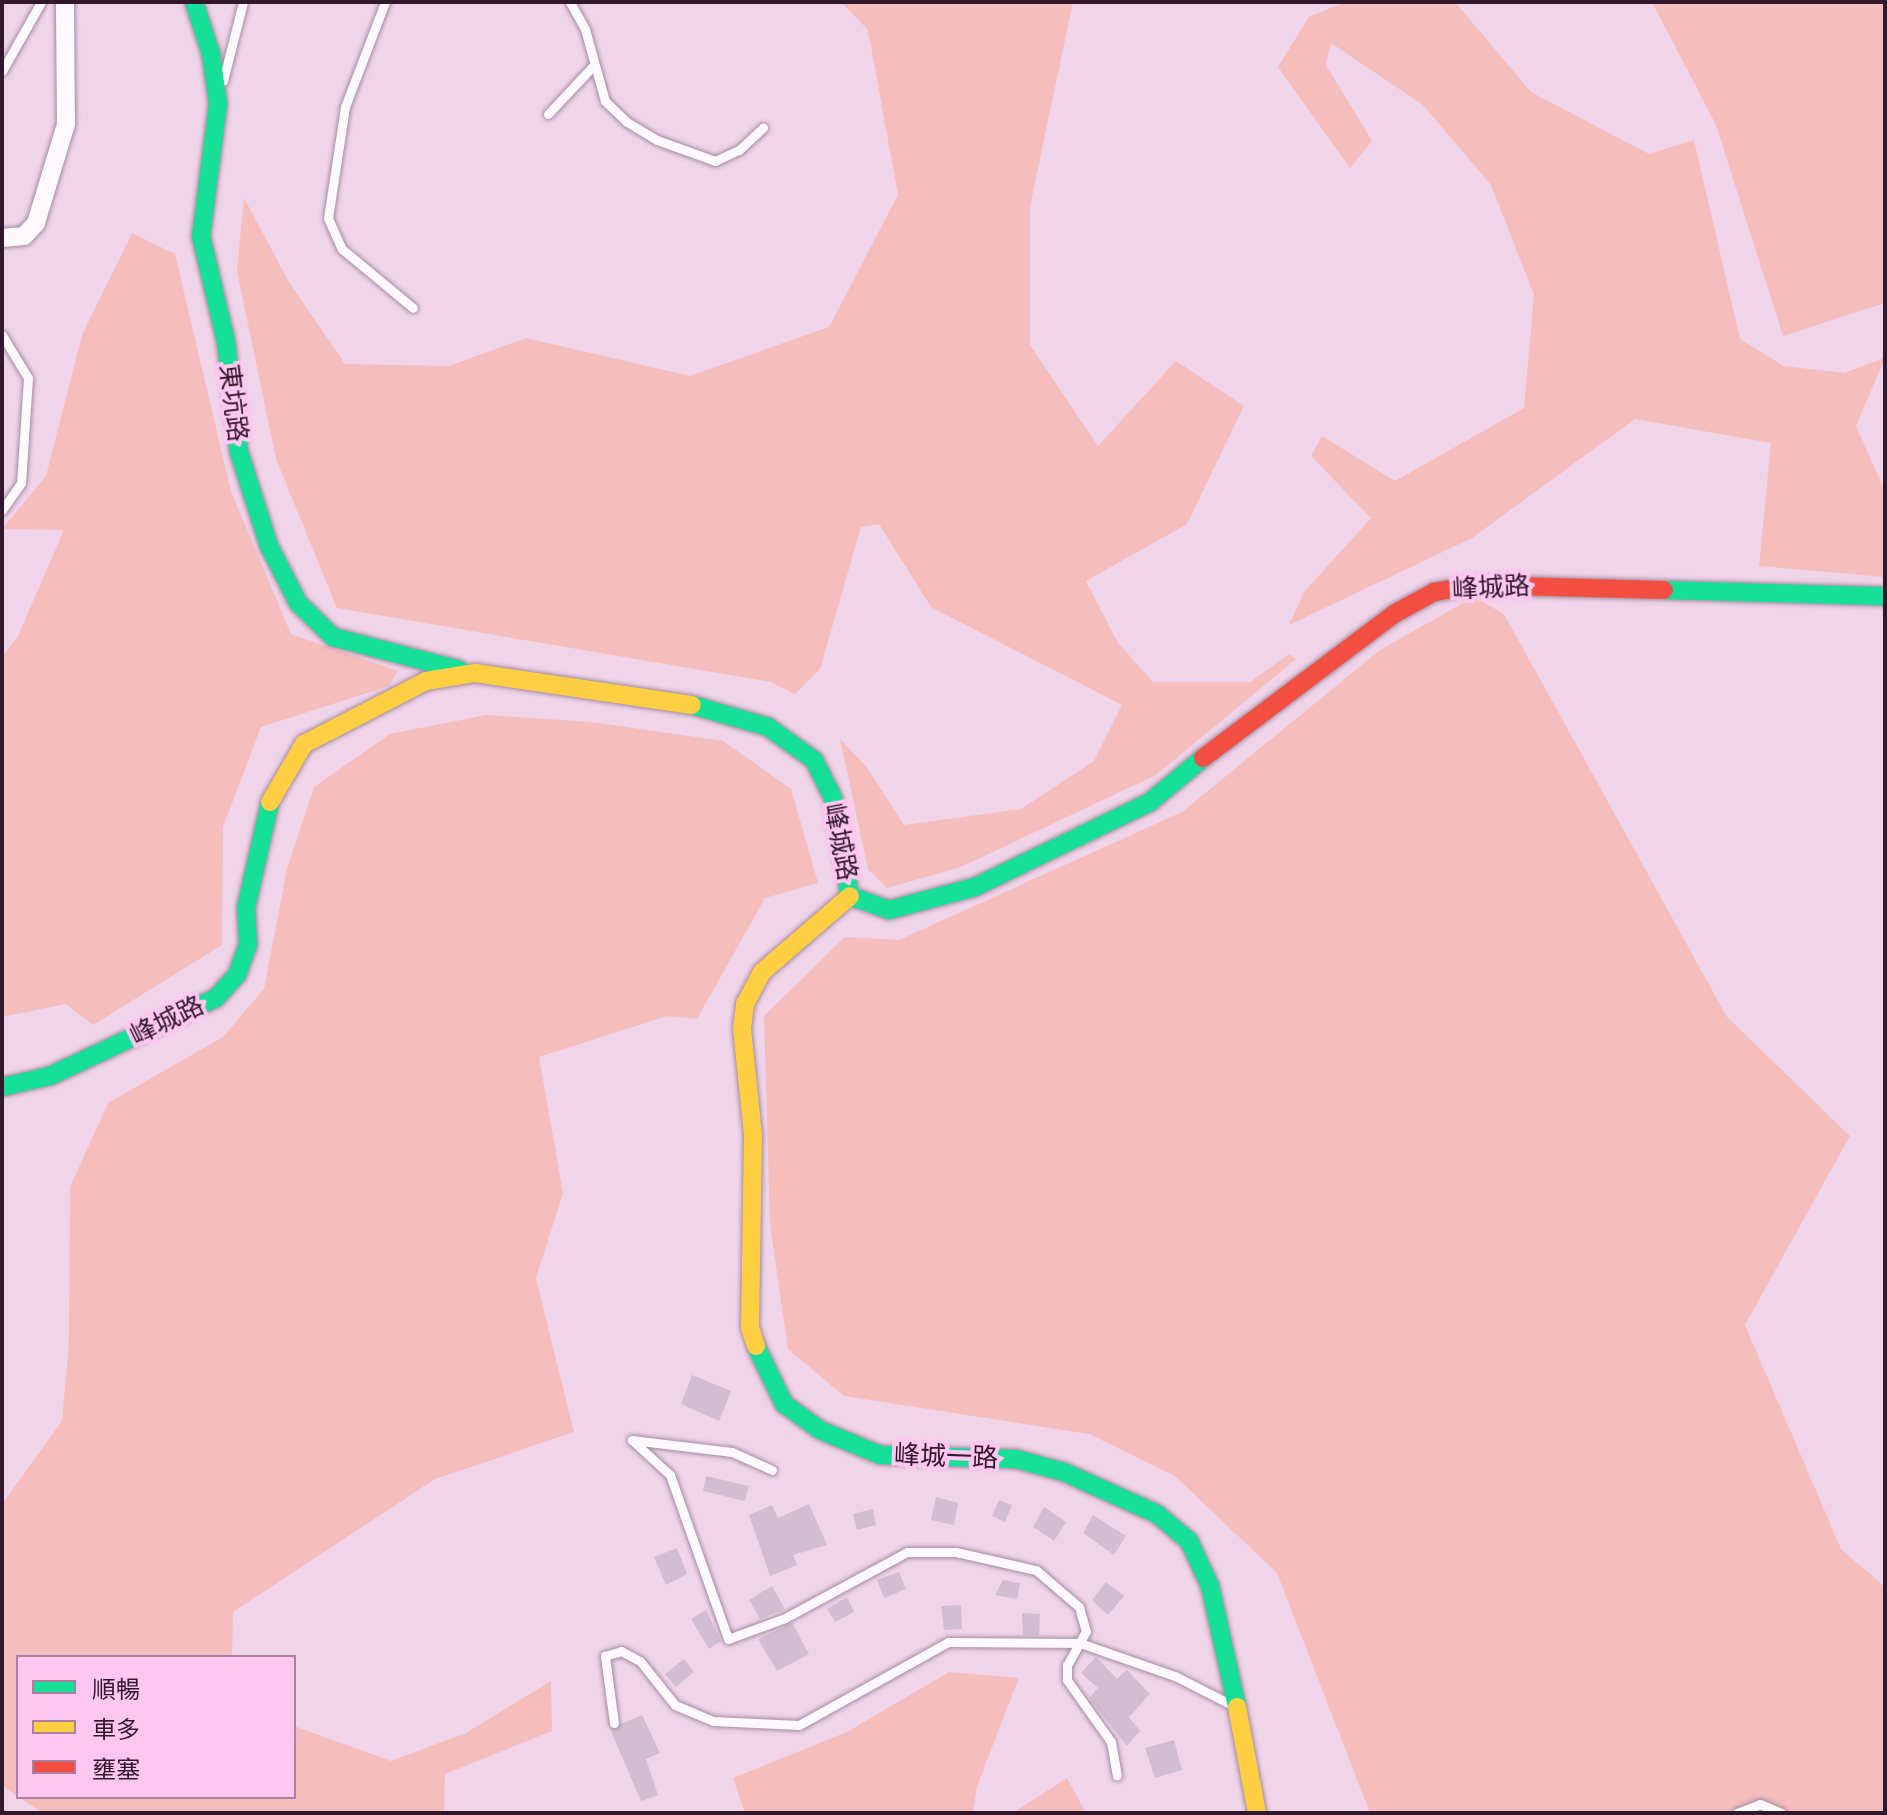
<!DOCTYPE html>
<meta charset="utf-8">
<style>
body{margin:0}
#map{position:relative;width:1887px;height:1815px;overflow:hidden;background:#f0d4ea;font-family:Roboto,"Noto Sans TC",sans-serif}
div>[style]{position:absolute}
.green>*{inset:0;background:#f6bdbd}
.stream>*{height:6px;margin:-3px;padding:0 3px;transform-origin:3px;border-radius:3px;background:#abb0f4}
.building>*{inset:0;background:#d2bdd3}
.roads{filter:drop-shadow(0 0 2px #a48c9f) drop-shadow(0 0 2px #a48c9f)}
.lane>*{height:9px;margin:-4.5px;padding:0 4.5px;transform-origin:4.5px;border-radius:4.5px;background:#fdf9fc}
.street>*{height:18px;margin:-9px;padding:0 9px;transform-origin:9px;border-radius:9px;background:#fdf9fc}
.fast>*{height:18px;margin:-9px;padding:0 9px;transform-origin:9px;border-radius:9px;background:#16e098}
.slow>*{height:18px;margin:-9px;padding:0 9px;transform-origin:9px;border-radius:9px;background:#ffcf43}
.jam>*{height:18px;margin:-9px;padding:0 9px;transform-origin:9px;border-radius:9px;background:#f24e42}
span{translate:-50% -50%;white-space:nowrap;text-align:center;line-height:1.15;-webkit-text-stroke:8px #fdc7f0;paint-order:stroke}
.street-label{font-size:26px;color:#31182c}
.frame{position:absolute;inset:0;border:4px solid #31182c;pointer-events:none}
.legend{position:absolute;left:16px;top:1655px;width:280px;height:144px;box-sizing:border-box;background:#fdc7f0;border:2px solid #ab81a2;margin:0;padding:10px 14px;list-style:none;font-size:24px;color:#31182c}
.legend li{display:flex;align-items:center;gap:16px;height:40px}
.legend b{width:40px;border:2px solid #ab81a2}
</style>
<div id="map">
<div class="green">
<div style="clip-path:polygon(841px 2px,1073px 2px,1030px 206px,1030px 345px,1098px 446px,1176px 361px,1244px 406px,1187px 524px,1086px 581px,1118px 643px,1153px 682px,1250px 682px,1289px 654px,1296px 659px,1156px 775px,961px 867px,887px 888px,868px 869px,840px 739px,866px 766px,904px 825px,1021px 809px,1094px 761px,1122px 705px,931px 607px,879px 524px,861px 527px,820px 669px,795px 694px,771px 682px,337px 608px,276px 459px,237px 271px,244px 198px,289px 282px,345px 364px,449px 366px,526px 338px,690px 376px,829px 327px,898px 195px,868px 30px)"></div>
<div style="clip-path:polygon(1345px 2px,1455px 2px,1531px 92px,1649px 154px,1694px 140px,1740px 339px,1784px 366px,1844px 373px,1885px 358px,1856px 426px,1885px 491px,1885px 577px,1759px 566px,1771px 443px,1635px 419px,1472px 538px,1289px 625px,1304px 592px,1371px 518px,1311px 456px,1322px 436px,1395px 481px,1524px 408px,1534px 295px,1491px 185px,1423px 105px,1331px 43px,1326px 65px,1372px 141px,1350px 168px,1278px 67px,1309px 17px)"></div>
<div style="clip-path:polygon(1652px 2px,1885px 2px,1885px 303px,1783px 336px,1716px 125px)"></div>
<div style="clip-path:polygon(132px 233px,175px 254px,231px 491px,291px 634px,398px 671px,389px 686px,261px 727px,223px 827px,222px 945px,93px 1025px,66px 1004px,2px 1017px,2px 657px,17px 638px,64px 530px,2px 529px,46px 476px,82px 335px)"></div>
<div style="clip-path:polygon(1474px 597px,1504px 614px,1727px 1017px,1850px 1136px,1745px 1325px,1841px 1549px,1885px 1587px,1885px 1813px,1370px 1813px,1277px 1573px,1175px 1476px,1089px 1434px,844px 1396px,788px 1349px,770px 1224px,764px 1016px,845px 937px,899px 940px,1182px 812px,1380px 650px)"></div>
<div style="clip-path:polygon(486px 715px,592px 722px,723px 741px,791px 789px,818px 883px,765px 898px,697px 1019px,667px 1016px,539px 1057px,563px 1193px,536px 1278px,574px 1432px,435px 1479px,233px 1612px,232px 1657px,18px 1657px,18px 1797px,2px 1785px,2px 1504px,62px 1421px,69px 1343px,70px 1187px,108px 1103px,223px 1037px,264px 989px,287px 869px,314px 787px,390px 734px)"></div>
<div style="clip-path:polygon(949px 1672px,1019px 1678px,977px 1786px,973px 1813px,745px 1813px,733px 1778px,847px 1732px)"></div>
<div style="clip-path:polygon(551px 1681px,552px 1731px,445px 1774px,444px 1813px,43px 1813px,18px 1797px,294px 1797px,294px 1726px,391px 1761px,466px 1733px)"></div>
<div style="clip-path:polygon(1067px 1778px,1086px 1813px,1013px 1813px)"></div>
</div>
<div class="stream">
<div style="left:2px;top:1812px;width:2px;rotate:27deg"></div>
</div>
<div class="building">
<div style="clip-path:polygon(692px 1375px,731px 1391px,719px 1421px,681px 1404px)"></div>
<div style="clip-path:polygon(706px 1476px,749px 1486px,745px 1501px,703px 1491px)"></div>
<div style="clip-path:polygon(936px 1497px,958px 1503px,954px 1525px,931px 1520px)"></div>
<div style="clip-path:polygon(999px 1500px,1012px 1505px,1005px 1522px,992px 1516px)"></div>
<div style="clip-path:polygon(809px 1504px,827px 1545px,793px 1555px,797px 1565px,770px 1576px,749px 1515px,772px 1505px,778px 1518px)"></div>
<div style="clip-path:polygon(1044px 1507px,1066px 1522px,1054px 1541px,1033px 1527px)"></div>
<div style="clip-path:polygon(873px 1509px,876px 1525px,857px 1530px,853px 1514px)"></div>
<div style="clip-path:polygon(1093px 1515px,1126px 1536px,1114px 1555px,1083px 1533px)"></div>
<div style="clip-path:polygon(677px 1548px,687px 1574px,666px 1585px,654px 1557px)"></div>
<div style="clip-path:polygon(899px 1572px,906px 1589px,884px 1598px,877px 1580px)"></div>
<div style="clip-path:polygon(1003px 1580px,1020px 1583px,1017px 1599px,995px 1595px)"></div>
<div style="clip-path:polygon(1106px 1582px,1124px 1596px,1108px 1615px,1092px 1600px)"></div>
<div style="clip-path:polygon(772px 1586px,785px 1609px,760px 1619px,749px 1600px)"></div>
<div style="clip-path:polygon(847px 1597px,854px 1612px,835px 1622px,827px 1609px)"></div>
<div style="clip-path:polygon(961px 1605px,962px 1629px,944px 1630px,941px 1606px)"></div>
<div style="clip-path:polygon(706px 1610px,721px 1641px,709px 1649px,691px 1619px)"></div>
<div style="clip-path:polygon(1022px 1613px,1040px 1614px,1039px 1635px,1023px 1635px)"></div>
<div style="clip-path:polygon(792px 1623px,809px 1654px,777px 1671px,758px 1639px)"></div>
<div style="clip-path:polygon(1096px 1657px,1117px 1679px,1127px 1670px,1150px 1694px,1129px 1717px,1140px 1731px,1127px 1746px,1089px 1698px,1098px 1688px,1081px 1673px)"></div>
<div style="clip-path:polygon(684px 1659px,694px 1672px,676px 1687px,665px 1674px)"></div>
<div style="clip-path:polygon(642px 1715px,660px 1753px,646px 1759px,658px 1795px,641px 1801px,610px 1729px)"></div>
<div style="clip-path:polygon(1174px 1740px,1182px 1770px,1155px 1778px,1145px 1748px)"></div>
</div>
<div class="roads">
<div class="lane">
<div style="left:385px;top:2px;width:112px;rotate:110.9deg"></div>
<div style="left:345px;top:107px;width:112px;rotate:98.7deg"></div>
<div style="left:328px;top:218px;width:34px;rotate:66deg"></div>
<div style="left:342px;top:249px;width:92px;rotate:39.7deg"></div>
<div style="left:570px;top:2px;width:31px;rotate:61deg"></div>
<div style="left:585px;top:29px;width:75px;rotate:74.5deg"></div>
<div style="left:605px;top:101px;width:30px;rotate:44deg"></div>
<div style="left:627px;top:122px;width:35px;rotate:31deg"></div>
<div style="left:657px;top:140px;width:62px;rotate:19.9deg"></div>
<div style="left:715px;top:161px;width:26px;rotate:-25deg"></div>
<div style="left:739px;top:150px;width:33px;rotate:-43deg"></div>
<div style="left:2px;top:71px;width:79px;rotate:-60.5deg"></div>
<div style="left:223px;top:81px;width:81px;rotate:-75.8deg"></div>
<div style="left:548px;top:114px;width:66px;rotate:-46.8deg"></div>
<div style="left:2px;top:335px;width:50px;rotate:58.8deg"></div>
<div style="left:28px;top:378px;width:105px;rotate:93.8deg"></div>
<div style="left:21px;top:483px;width:33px;rotate:125deg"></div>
<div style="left:772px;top:1470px;width:44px;rotate:-155.8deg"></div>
<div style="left:732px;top:1452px;width:101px;rotate:-173.2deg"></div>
<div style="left:632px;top:1440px;width:52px;rotate:42.6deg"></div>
<div style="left:670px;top:1475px;width:174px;rotate:70.5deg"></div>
<div style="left:728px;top:1639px;width:61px;rotate:-20.2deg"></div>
<div style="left:785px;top:1618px;width:139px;rotate:-28.4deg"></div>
<div style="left:907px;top:1552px;width:49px"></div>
<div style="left:956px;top:1552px;width:82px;rotate:12.7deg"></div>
<div style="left:1036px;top:1570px;width:57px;rotate:40.7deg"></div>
<div style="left:1079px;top:1607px;width:25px;rotate:74deg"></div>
<div style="left:1086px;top:1631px;width:39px;rotate:119deg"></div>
<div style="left:1067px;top:1665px;width:15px;rotate:90deg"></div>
<div style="left:1067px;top:1680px;width:76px;rotate:54.6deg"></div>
<div style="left:1111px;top:1742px;width:34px;rotate:80deg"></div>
<div style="left:614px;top:1723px;width:68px;rotate:-97.7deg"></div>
<div style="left:605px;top:1656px;width:17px;rotate:-17deg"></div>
<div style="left:621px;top:1651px;width:21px;rotate:28deg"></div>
<div style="left:640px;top:1661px;width:56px;rotate:51.5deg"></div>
<div style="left:675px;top:1705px;width:41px;rotate:22.8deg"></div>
<div style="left:713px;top:1721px;width:86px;rotate:2.7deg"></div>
<div style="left:799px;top:1725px;width:171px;rotate:-29.1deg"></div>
<div style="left:948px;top:1642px;width:132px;rotate:0.4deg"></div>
<div style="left:1080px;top:1643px;width:101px;rotate:19.2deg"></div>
<div style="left:1175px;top:1676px;width:64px;rotate:27deg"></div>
<div style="left:1737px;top:1813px;width:25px;rotate:-21deg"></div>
<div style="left:1760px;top:1804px;width:23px;rotate:23deg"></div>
</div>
<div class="street">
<div style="left:2px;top:238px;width:22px;rotate:-5deg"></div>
<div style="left:24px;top:236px;width:18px;rotate:-47deg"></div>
<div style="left:36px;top:223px;width:103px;rotate:-73.1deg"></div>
<div style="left:66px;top:124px;width:122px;rotate:-90.5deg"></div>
</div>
<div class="fast">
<div style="left:194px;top:2px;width:55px;rotate:71.9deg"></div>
<div style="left:211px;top:54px;width:50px;rotate:82deg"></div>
<div style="left:218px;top:104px;width:133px;rotate:97.3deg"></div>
<div style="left:201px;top:236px;width:109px;rotate:76.7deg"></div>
<div style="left:226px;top:342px;width:111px;rotate:83.3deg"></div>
<div style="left:239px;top:452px;width:99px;rotate:72.3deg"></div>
<div style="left:269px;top:546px;width:64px;rotate:63deg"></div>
<div style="left:298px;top:603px;width:49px;rotate:44.2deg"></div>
<div style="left:333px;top:637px;width:131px;rotate:14.6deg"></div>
<div style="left:1664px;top:590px;width:221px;rotate:1.6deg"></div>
<div style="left:692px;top:705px;width:79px;rotate:16.1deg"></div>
<div style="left:768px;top:727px;width:57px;rotate:35.7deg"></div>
<div style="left:814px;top:760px;width:42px;rotate:63.4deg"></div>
<div style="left:833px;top:798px;width:99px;rotate:80.2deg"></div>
<div style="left:850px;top:896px;width:41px;rotate:19.7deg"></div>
<div style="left:889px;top:910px;width:89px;rotate:-15deg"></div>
<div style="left:975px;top:887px;width:195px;rotate:-25.9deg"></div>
<div style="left:1150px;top:802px;width:69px;rotate:-39.7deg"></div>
<div style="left:2px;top:1087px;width:49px;rotate:-12.9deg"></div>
<div style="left:50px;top:1076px;width:183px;rotate:-25.2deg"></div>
<div style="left:216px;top:998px;width:31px;rotate:-48deg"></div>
<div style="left:237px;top:975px;width:33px;rotate:-70deg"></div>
<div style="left:248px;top:944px;width:36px;rotate:-93deg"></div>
<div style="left:246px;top:908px;width:109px;rotate:-77.2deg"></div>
<div style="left:756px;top:1346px;width:64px;rotate:64.2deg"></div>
<div style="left:784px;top:1404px;width:44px;rotate:35.8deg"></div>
<div style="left:820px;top:1430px;width:65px;rotate:22.6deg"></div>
<div style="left:880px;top:1455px;width:136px;rotate:1.7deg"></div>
<div style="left:1016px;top:1459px;width:50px;rotate:15.2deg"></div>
<div style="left:1064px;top:1472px;width:102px;rotate:24.3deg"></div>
<div style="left:1157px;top:1514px;width:42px;rotate:40.2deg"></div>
<div style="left:1189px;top:1541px;width:50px;rotate:65deg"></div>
<div style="left:1210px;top:1586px;width:124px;rotate:77.4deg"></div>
</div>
<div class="slow">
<div style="left:270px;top:802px;width:67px;rotate:-59.6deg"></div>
<div style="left:304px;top:744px;width:137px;rotate:-27.3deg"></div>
<div style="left:426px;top:681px;width:50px;rotate:-9.3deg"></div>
<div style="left:475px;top:673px;width:219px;rotate:8.4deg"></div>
<div style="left:756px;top:1346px;width:20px;rotate:-108deg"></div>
<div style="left:750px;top:1327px;width:192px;rotate:-89.1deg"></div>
<div style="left:753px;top:1135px;width:107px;rotate:-95.9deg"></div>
<div style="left:742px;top:1029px;width:25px;rotate:-83deg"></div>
<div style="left:745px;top:1004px;width:36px;rotate:-62deg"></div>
<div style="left:762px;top:972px;width:116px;rotate:-40.8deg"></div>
<div style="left:1237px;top:1707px;width:108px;rotate:79.3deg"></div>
</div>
<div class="jam">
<div style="left:1203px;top:758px;width:239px;rotate:-37deg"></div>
<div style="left:1394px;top:614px;width:46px;rotate:-28.8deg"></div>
<div style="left:1434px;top:592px;width:43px;rotate:-9.5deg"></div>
<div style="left:1476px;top:585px;width:188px;rotate:1.5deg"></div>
</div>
</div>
<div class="street-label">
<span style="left:233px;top:403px;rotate:83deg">東坑路</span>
<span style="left:1491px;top:588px;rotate:-3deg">峰城路</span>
<span style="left:840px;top:842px;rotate:79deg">峰城路</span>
<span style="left:167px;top:1021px;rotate:-26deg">峰城路</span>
<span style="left:946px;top:1457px;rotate:2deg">峰城一路</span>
</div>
<div class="frame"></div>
<ul class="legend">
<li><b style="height:10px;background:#16e098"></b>順暢</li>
<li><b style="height:10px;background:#ffcf43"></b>車多</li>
<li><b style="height:10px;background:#f24e42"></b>壅塞</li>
</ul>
</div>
